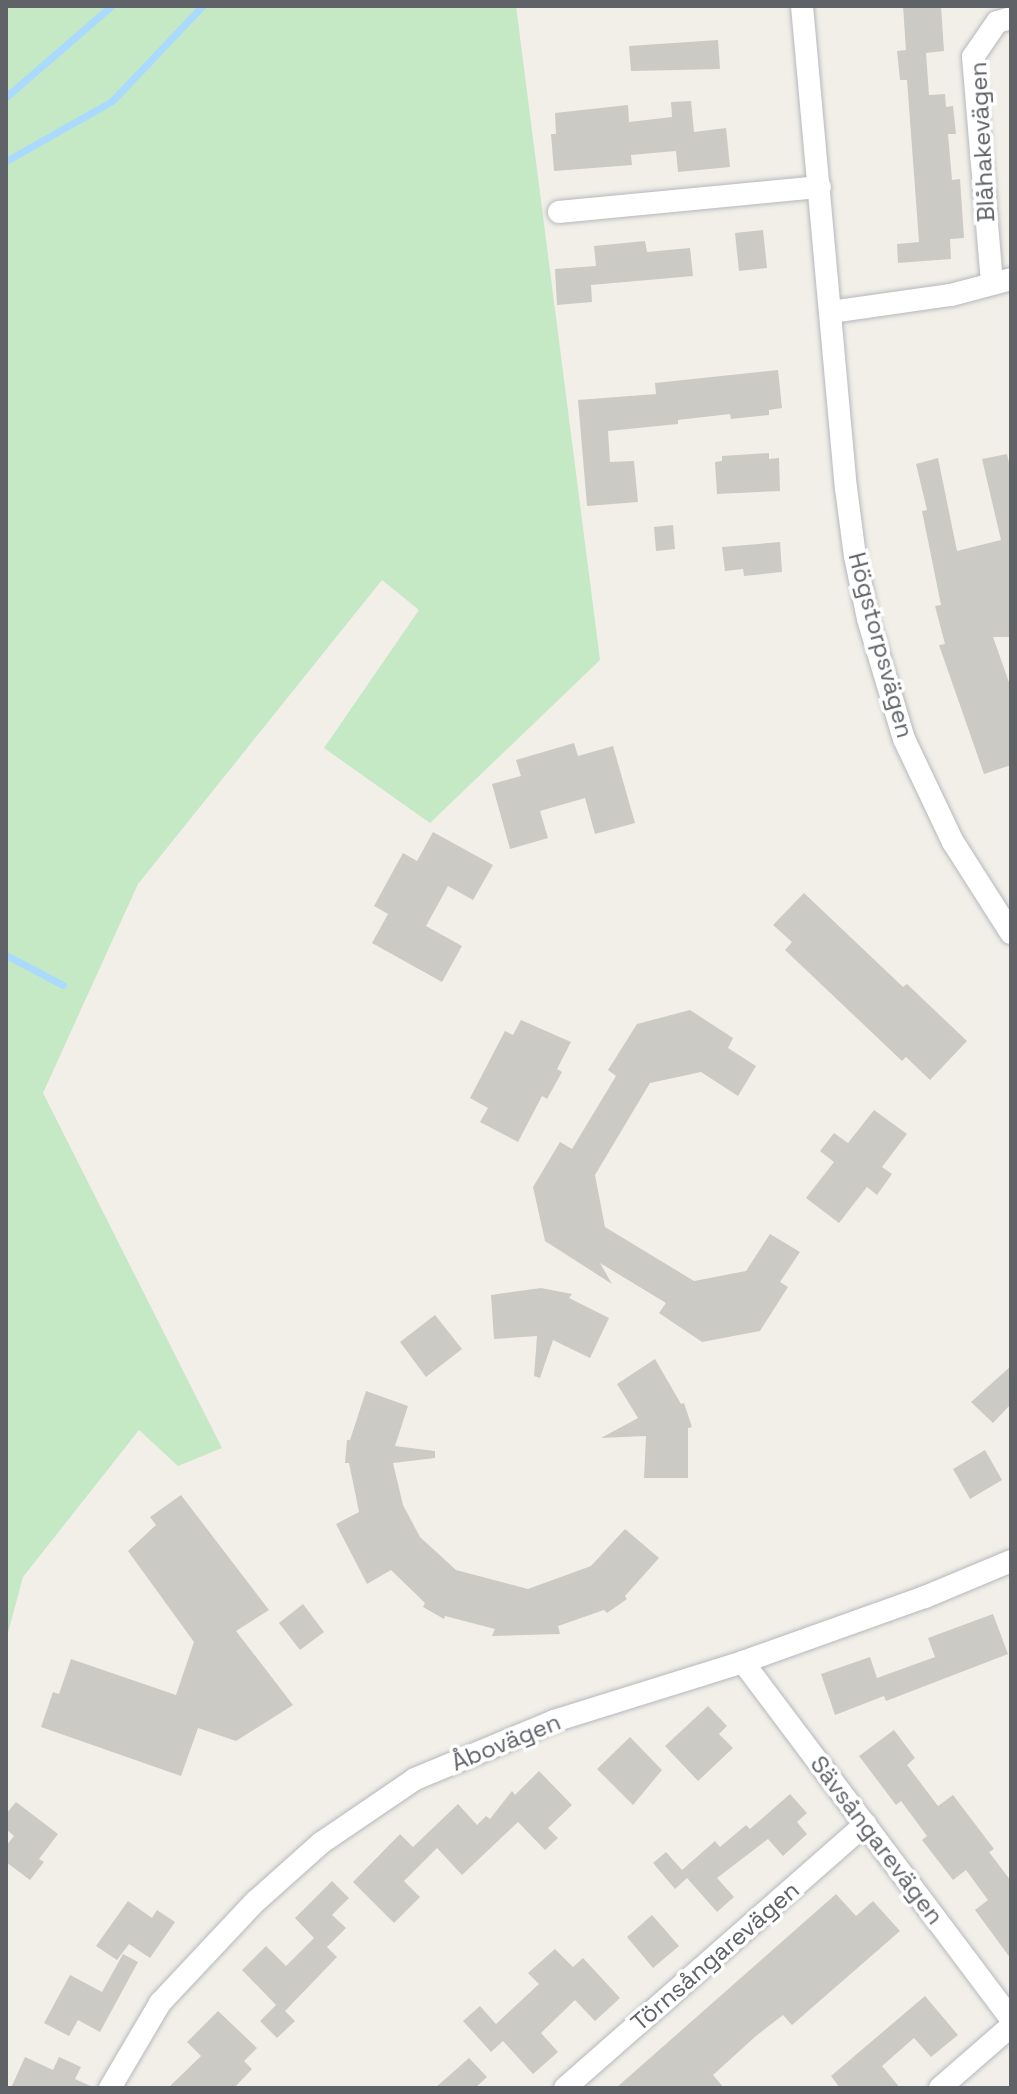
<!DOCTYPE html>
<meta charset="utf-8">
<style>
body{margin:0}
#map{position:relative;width:1017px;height:2094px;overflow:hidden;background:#f1efe8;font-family:"Space Grotesk",sans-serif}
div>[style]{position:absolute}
.green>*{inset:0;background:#c5e8c5}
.stream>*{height:7px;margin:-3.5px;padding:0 3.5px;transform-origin:3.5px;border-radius:3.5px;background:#aadaff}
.building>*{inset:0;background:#cccac5}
.roads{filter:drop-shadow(0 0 2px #b5b8bc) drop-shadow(0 0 2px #b5b8bc)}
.minor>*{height:22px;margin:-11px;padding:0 11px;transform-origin:11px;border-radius:11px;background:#fff}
span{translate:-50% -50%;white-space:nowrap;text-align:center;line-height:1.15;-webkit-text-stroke:7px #fff;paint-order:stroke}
.street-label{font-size:24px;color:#5f6368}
.frame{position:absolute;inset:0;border:8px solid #5f6368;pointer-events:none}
</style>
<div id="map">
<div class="green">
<div style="clip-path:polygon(6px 6px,516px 6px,600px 660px,430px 823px,324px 748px,419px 610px,382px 580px,138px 884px,43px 1093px,222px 1448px,178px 1466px,139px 1430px,23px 1577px,6px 1640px)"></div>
</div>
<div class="stream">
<div style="left:6px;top:97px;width:139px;rotate:-40.9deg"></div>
<div style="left:6px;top:161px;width:122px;rotate:-29.5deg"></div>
<div style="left:112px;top:101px;width:131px;rotate:-46.5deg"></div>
<div style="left:6px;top:955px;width:64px;rotate:27.8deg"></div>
</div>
<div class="building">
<div style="clip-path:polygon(903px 6px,941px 6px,944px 51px,926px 53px,929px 95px,945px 94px,946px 107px,953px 106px,956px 134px,948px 134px,952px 180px,960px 179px,964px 238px,950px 239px,951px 259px,898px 263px,897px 244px,919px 242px,907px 80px,900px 80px,897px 51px,906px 50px)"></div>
<div style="clip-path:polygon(718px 40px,720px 69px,631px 71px,629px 46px)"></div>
<div style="clip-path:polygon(691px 101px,694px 132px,726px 128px,730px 167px,678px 172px,676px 151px,631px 155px,632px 165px,554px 171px,551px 134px,556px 134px,555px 113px,628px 105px,629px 122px,672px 117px,671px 102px)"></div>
<div style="clip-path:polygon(763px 230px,767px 268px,739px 271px,735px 233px)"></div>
<div style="clip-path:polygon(645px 241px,647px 252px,690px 248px,693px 276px,591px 285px,592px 302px,557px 305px,555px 269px,596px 266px,594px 246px)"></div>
<div style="clip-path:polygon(778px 370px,782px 408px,769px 410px,769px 415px,731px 419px,730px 414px,678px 420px,678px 424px,608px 431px,610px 462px,634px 461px,638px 502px,587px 506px,578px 400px,656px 394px,655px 383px)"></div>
<div style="clip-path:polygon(769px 453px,769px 459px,779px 458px,780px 491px,717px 494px,715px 462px,722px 461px,722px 456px)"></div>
<div style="clip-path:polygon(1007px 454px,1011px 471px,1011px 637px,993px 637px,1011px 688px,1011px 765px,984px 774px,939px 645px,945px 644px,935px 606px,941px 605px,922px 511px,927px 510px,916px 464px,938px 458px,957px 551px,1001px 540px,982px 459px)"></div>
<div style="clip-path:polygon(673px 525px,675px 549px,656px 551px,654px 527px)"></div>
<div style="clip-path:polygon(780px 542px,782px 572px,744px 576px,743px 569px,725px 571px,722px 547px)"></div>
<div style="clip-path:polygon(574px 743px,578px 756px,613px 746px,635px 823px,595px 834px,585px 798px,540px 811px,548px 838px,510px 849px,492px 784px,521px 776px,516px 760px)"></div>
<div style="clip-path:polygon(433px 832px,493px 865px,473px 900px,448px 886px,426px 926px,462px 946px,442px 982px,372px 943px,388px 914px,374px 906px,403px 853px,417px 861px)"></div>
<div style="clip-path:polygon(804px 893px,903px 987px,907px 984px,967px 1041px,930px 1080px,906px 1057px,902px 1061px,785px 950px,792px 942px,773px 925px)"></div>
<div style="clip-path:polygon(690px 1010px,733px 1038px,728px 1048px,756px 1066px,738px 1096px,701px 1072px,650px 1083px,595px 1175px,605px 1227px,694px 1281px,746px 1271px,770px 1234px,800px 1252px,780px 1282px,788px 1287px,760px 1331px,702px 1342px,659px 1313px,666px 1303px,600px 1263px,612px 1284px,545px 1241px,533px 1187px,560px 1142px,572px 1149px,616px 1076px,608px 1070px,637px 1024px)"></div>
<div style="clip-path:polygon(521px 1020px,571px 1042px,557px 1069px,562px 1072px,547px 1099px,542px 1096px,518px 1142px,480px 1122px,488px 1108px,470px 1098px,505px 1031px,513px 1035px)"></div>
<div style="clip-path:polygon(874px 1110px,907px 1134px,882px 1167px,892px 1174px,877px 1195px,867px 1187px,839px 1223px,806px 1198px,834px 1162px,820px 1151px,834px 1133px,848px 1143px)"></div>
<div style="clip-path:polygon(541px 1288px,572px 1294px,569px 1298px,609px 1318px,590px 1358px,553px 1340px,540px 1378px,534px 1376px,537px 1336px,494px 1339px,491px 1295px)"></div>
<div style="clip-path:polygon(435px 1315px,462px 1349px,426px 1377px,400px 1342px)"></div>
<div style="clip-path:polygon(655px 1359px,681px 1404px,684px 1403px,692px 1427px,688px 1428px,688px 1478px,644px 1478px,646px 1436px,601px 1438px,638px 1418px,617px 1384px)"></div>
<div style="clip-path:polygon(1011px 1366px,1011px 1404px,993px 1423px,971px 1402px)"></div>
<div style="clip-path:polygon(366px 1391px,408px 1406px,395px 1446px,435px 1451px,435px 1458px,393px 1463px,403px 1505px,420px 1537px,456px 1570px,528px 1589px,591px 1566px,625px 1529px,659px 1558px,625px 1596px,627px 1599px,607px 1613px,604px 1610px,558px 1626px,560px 1634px,492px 1636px,495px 1629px,445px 1616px,444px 1619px,423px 1607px,425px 1603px,391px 1570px,367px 1584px,336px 1524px,359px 1512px,349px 1463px,345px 1463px,347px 1440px,350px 1440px)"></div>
<div style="clip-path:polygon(985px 1450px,1002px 1480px,970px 1499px,953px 1469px)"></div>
<div style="clip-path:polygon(181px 1495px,269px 1610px,236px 1631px,293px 1705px,236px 1741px,198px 1728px,181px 1776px,41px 1727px,53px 1692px,59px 1694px,71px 1659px,176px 1695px,194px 1642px,128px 1551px,156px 1525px,150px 1517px)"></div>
<div style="clip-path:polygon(303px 1604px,324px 1632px,300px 1650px,279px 1623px)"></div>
<div style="clip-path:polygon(993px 1614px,1008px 1654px,886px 1701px,884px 1696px,835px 1715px,821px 1674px,870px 1657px,877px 1678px,935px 1657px,928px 1638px)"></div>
<div style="clip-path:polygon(708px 1706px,727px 1726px,719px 1734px,733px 1748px,698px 1781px,665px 1746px)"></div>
<div style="clip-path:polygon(894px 1730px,915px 1758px,907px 1765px,938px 1806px,953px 1795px,994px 1849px,989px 1852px,1011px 1881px,1011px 1959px,975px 1910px,988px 1900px,966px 1870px,953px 1880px,922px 1840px,927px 1836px,901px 1801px,896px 1805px,859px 1756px)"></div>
<div style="clip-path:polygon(630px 1737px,662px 1770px,633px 1805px,597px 1769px)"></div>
<div style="clip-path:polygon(539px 1771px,572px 1805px,548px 1828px,558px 1838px,545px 1850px,518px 1822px,462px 1875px,437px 1848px,404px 1881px,420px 1897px,394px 1923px,353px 1882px,400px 1834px,413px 1847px,458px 1804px,477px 1825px,486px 1816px,490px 1819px,512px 1791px,515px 1795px)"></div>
<div style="clip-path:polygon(790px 1794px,807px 1813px,797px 1822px,807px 1834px,783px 1856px,768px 1839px,717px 1878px,734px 1897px,717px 1912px,687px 1878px,675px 1889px,653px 1863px,666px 1852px,682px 1870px,715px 1841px,720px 1847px,746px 1825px,750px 1829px)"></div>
<div style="clip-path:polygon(16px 1802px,58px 1834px,39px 1859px,44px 1862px,30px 1880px,6px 1862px,6px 1846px,14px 1836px,6px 1829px,6px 1814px)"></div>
<div style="clip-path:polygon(332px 1881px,349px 1898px,332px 1915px,346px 1928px,327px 1947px,337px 1957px,285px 2011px,295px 2021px,277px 2038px,260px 2021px,276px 2005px,242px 1970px,266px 1946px,286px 1966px,314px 1938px,295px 1918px)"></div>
<div style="clip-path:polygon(836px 1894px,856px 1916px,873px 1901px,900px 1931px,792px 2025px,783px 2015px,756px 2036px,713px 2075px,724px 2088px,616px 2088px)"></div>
<div style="clip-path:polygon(128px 1901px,152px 1918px,157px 1910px,175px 1922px,150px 1958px,129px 1944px,117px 1960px,96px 1946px)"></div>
<div style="clip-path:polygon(652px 1915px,679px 1946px,653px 1968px,627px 1937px)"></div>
<div style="clip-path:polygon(555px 1949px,573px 1967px,583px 1958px,620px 1998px,595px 2021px,575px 2000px,541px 2033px,558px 2052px,533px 2074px,503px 2041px,491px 2052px,463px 2021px,480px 2006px,496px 2024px,539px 1984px,528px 1973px)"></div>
<div style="clip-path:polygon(123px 1954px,138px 1962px,100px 2032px,78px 2020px,69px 2036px,44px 2023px,70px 1975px,102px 1992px)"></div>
<div style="clip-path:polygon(925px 1996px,958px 2035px,931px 2057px,914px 2038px,882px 2066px,900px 2088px,840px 2088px,831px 2076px)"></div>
<div style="clip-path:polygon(218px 2011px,257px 2048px,244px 2061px,252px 2069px,234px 2088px,168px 2088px,201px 2056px,187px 2042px)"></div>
<div style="clip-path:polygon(25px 2057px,53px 2070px,59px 2057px,81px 2067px,75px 2079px,95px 2088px,11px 2088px)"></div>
<div style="clip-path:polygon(469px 2058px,487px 2077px,475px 2088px,435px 2088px)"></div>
</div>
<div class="roads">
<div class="minor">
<div style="left:802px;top:6px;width:484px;rotate:84.8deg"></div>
<div style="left:846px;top:488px;width:69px;rotate:82.5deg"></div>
<div style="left:855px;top:556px;width:64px;rotate:78.3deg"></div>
<div style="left:868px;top:619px;width:125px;rotate:73.3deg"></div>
<div style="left:904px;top:739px;width:114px;rotate:64.6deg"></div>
<div style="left:953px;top:842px;width:108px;rotate:57.5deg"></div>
<div style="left:559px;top:212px;width:262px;rotate:-5.5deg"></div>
<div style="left:992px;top:283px;width:227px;rotate:-94.8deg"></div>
<div style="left:973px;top:57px;width:42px;rotate:-55.6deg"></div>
<div style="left:997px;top:22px;width:15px;rotate:-16deg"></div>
<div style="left:831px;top:312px;width:121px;rotate:-8.1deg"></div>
<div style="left:951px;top:295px;width:62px;rotate:-14.9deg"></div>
<div style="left:743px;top:1662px;width:446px;rotate:53.1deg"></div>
<div style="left:110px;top:2088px;width:99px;rotate:-59.5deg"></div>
<div style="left:160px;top:2003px;width:139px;rotate:-46.8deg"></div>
<div style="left:255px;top:1902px;width:89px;rotate:-41.8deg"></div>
<div style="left:321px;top:1843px;width:114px;rotate:-34.2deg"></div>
<div style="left:415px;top:1779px;width:151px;rotate:-22.6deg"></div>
<div style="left:554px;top:1721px;width:198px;rotate:-17.3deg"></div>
<div style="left:743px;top:1662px;width:193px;rotate:-19.7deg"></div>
<div style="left:925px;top:1597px;width:93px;rotate:-22.7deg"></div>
<div style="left:565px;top:2088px;width:400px;rotate:-41.3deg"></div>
<div style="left:940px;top:2088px;width:94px;rotate:-41.1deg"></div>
</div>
</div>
<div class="street-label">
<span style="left:982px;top:142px;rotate:-93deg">Blåhakevägen</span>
<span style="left:881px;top:645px;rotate:75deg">Högstorpsvägen</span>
<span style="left:506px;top:1742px;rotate:-22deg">Åbovägen</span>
<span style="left:877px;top:1840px;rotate:53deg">Sävsångarevägen</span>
<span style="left:715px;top:1956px;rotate:-41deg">Törnsångarevägen</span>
</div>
<div class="frame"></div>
</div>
